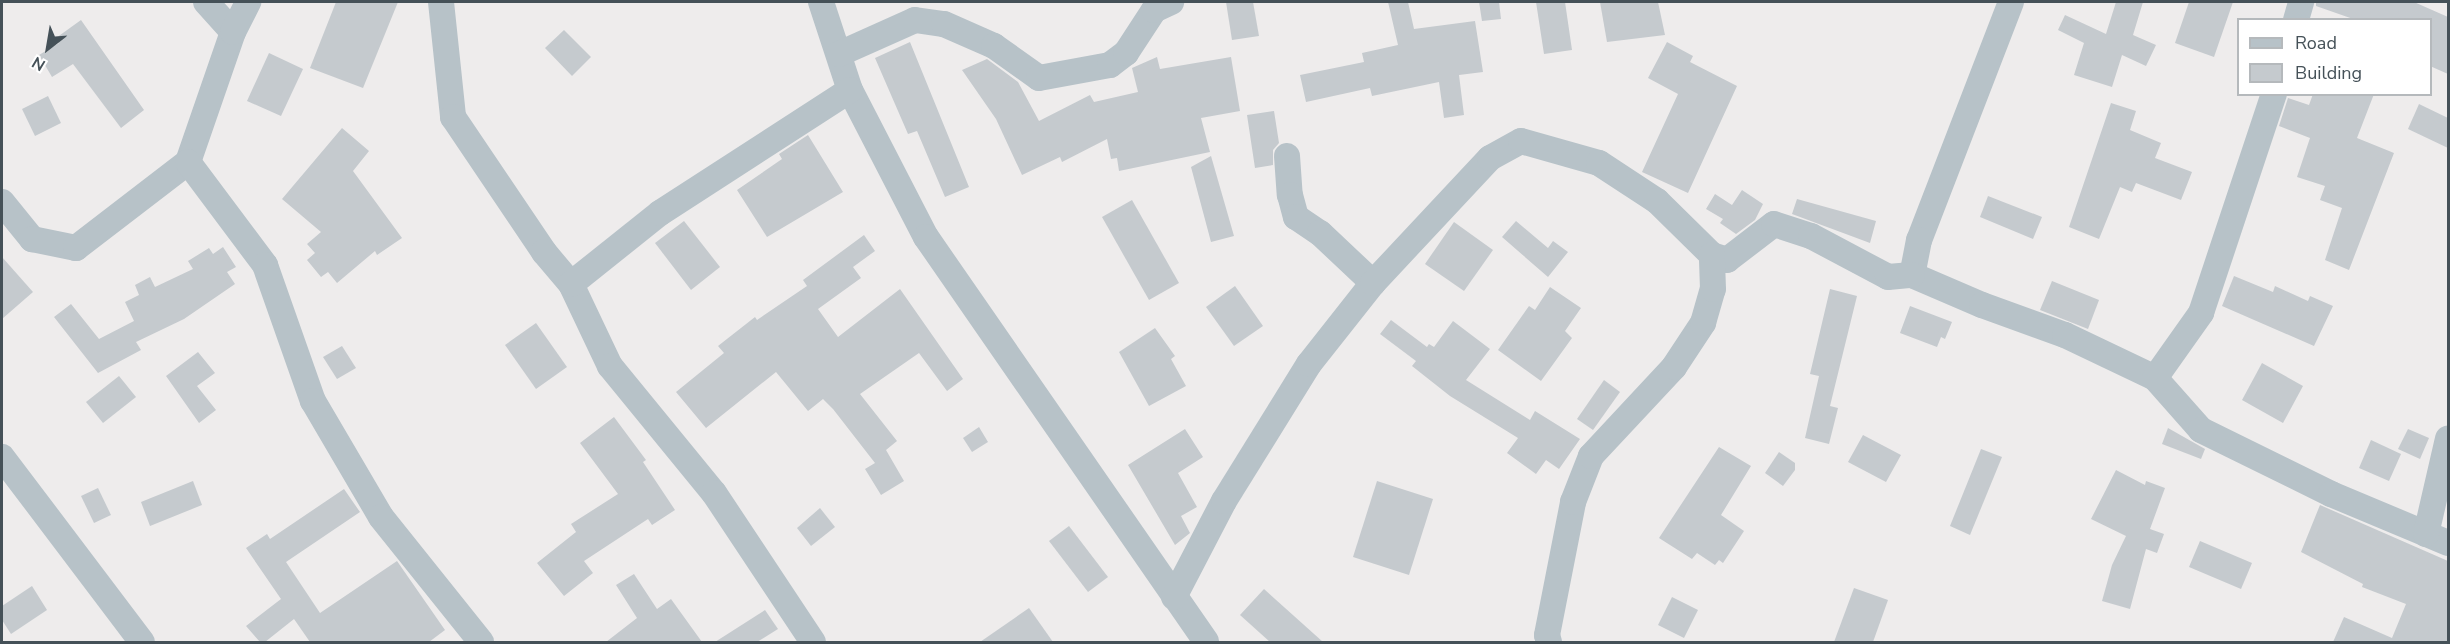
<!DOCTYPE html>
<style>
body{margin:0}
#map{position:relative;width:2450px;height:644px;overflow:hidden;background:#eeecec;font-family:"Nunito Sans",sans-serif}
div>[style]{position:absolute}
.building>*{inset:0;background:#c5cace}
.minor>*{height:26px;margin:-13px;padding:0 13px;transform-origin:13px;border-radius:13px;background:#b7c2c8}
span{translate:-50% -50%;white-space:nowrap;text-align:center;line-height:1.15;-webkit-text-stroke:4.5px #fff;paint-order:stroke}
.frame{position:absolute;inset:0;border:3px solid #455158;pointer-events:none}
.legend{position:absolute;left:2237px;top:18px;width:195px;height:78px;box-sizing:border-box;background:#fff;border:2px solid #b5b9bc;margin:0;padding:8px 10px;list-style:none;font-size:18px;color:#455158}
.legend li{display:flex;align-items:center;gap:12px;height:30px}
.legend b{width:30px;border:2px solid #b5b9bc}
.north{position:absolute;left:18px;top:18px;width:60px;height:60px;-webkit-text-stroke:4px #fff;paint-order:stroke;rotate:211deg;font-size:16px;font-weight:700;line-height:24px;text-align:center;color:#455158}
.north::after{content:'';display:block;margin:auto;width:21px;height:27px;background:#455158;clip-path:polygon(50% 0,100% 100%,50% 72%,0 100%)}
</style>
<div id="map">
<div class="building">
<div style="clip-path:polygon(336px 2px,398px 2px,363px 88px,310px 68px)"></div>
<div style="clip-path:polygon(1226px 2px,1253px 2px,1259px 36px,1232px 40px)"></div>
<div style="clip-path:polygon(1388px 2px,1408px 2px,1414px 29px,1475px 21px,1483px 72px,1459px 75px,1464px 115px,1444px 118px,1439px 82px,1372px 96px,1370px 88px,1306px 102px,1300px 75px,1364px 62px,1362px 53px,1398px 45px)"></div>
<div style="clip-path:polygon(1479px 2px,1499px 2px,1501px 19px,1482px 21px)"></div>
<div style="clip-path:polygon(1536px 2px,1565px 2px,1572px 50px,1544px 54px)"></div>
<div style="clip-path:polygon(1600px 2px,1658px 2px,1665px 35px,1607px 42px)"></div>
<div style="clip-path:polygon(2116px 2px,2143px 2px,2133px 35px,2156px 45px,2146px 66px,2122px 55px,2112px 87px,2074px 75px,2084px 43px,2058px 30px,2065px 15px,2106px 34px)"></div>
<div style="clip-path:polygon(2189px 2px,2233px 2px,2214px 57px,2175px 43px)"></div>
<div style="clip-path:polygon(2316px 2px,2414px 2px,2448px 17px,2448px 74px,2430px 66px,2430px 20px,2356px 20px,2316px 6px)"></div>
<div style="clip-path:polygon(81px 20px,144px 110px,121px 128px,73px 64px,52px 77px,39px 55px,59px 43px,56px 38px)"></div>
<div style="clip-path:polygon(564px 30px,591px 57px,572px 76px,545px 48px)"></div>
<div style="clip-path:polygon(910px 42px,969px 187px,945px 197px,917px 131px,908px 134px,875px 58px)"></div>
<div style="clip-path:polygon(1667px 42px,1693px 56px,1690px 62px,1737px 86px,1688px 193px,1642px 172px,1678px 94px,1648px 78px)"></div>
<div style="clip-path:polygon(269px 53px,303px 69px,281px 116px,247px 101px)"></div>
<div style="clip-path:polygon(1157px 57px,1160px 69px,1231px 57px,1240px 111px,1201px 118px,1210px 152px,1119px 171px,1117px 158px,1111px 159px,1107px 139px,1062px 162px,1060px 157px,1022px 175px,996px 119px,962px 70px,987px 59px,1018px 82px,1039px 121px,1090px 95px,1094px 102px,1138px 92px,1132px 68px)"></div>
<div style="clip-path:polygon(2313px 94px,2374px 94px,2357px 138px,2394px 153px,2349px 270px,2325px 260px,2342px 208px,2320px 200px,2325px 186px,2297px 177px,2310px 138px,2279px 126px,2288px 98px,2309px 105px)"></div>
<div style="clip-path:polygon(48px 96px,61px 123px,35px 136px,22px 109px)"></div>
<div style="clip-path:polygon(2111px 103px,2136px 111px,2130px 130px,2161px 143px,2155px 158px,2192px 172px,2181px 200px,2136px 183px,2132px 192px,2120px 187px,2099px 239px,2069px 227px)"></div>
<div style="clip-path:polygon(2419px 104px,2448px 118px,2448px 148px,2408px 129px)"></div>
<div style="clip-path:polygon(1274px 111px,1279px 143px,1273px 150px,1273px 165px,1255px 168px,1247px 115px)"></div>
<div style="clip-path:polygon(342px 128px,369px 151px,353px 171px,402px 238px,377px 255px,375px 251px,337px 283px,328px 272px,321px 277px,307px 260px,315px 253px,307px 244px,321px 232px,282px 199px)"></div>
<div style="clip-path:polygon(808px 135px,843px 192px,767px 237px,737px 190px,782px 159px,779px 154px)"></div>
<div style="clip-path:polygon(1211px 156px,1234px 236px,1211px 242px,1191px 167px)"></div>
<div style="clip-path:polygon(1742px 190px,1763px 204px,1755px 220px,1736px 234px,1720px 223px,1723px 219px,1706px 209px,1715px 194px,1732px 205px)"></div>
<div style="clip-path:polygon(1988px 196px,2042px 217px,2033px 239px,1980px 217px)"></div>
<div style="clip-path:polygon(1797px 199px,1876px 221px,1870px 243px,1792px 214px)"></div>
<div style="clip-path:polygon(1132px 200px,1179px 283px,1149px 300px,1102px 217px)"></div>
<div style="clip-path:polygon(684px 221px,720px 267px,691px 290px,655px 243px)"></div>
<div style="clip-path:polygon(1516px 221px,1548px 248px,1553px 241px,1568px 252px,1548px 277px,1502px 237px)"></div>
<div style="clip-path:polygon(1454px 222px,1493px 250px,1464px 291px,1425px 264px)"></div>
<div style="clip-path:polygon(864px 235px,875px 251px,853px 267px,861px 278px,818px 309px,838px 337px,900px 289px,963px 379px,947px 391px,919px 353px,860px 394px,897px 441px,886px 450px,904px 481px,881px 495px,865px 469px,875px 463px,833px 409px,823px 399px,808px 411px,776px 372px,706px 428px,676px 392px,724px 353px,718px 346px,755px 317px,757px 320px,807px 286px,803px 280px)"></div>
<div style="clip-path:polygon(223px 247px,236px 267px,227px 272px,235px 284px,184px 319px,136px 342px,141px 350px,98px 373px,54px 317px,71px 304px,99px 339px,134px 321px,125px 302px,139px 295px,135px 285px,150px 277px,155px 287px,193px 269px,188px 261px,209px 248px,213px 254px)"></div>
<div style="clip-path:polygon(2px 257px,33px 292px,2px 319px)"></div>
<div style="clip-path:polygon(2234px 276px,2273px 292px,2275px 286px,2308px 301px,2310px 296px,2333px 306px,2314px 346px,2222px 306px)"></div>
<div style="clip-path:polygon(2052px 281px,2099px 300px,2088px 329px,2040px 310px)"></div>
<div style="clip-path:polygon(1235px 286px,1263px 326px,1234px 346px,1206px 307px)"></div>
<div style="clip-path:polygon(1550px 287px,1581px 308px,1565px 331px,1572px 338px,1541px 381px,1498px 350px,1529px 306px,1535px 310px)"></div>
<div style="clip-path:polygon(1830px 289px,1857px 296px,1830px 406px,1838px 408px,1829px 444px,1805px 438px,1819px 376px,1810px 374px)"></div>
<div style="clip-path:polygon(1910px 306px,1952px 322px,1945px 339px,1941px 337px,1937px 347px,1900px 333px)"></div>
<div style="clip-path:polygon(1391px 320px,1427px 347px,1429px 344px,1434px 347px,1453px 321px,1490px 349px,1466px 380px,1530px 420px,1535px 411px,1580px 439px,1559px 469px,1546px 460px,1536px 474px,1507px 453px,1518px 438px,1450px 396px,1412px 366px,1416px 361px,1380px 334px)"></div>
<div style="clip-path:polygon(536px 323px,567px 367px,536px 389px,505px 345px)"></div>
<div style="clip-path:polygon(1155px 328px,1175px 356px,1171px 359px,1186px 386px,1149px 406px,1119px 352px)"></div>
<div style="clip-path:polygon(342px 346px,356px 368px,337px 379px,323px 357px)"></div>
<div style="clip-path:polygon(198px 352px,215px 373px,197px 386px,216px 410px,199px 423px,166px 376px)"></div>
<div style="clip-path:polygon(2262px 363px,2303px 386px,2283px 423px,2242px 400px)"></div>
<div style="clip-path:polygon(119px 376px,136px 397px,103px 423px,86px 402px)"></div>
<div style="clip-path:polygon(1604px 380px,1620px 392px,1593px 430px,1577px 419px)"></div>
<div style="clip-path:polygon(614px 417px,646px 460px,643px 462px,675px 510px,652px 525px,648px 519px,584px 561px,593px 573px,564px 596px,537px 563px,576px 532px,571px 524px,618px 494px,580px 443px)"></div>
<div style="clip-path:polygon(979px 427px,988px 442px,972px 452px,963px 438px)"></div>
<div style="clip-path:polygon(2168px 428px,2205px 449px,2201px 459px,2162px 444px)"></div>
<div style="clip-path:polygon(1185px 429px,1203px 457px,1178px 473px,1197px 507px,1181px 516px,1190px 533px,1175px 545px,1128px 465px)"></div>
<div style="clip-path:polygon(2408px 429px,2429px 438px,2420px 459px,2398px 449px)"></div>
<div style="clip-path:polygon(1863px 435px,1901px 455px,1886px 482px,1848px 462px)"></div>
<div style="clip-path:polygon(2371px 440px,2401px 454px,2389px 481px,2359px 468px)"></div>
<div style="clip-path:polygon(1719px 447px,1751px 466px,1721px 515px,1744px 531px,1723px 563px,1719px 560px,1715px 565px,1697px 553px,1692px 559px,1659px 538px)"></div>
<div style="clip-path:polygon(1981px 449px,2002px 457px,1970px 535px,1950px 526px)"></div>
<div style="clip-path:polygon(1779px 452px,1795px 463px,1795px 470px,1783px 486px,1765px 473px)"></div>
<div style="clip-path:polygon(2116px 470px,2145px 485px,2146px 481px,2165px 488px,2150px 529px,2164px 534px,2157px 553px,2146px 549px,2130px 609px,2102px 601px,2112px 565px,2126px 536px,2091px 519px)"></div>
<div style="clip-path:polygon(193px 481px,202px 505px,150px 526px,141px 502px)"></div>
<div style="clip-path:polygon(1377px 481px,1433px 499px,1409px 575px,1353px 557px)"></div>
<div style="clip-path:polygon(98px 488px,111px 515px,94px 523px,81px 496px)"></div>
<div style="clip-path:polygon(344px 489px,360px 512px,286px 562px,320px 613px,397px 561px,445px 630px,429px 642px,310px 642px,294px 619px,265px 642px,260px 642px,246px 626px,281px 599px,246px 548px,267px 534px,270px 539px)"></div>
<div style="clip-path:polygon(2320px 505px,2448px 561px,2448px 642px,2333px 642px,2344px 617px,2392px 638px,2406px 604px,2362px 587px,2363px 584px,2301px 552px)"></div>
<div style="clip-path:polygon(820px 508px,835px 527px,811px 546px,797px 528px)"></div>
<div style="clip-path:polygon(1069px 526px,1108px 577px,1088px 592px,1049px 541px)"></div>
<div style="clip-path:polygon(2200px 541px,2252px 563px,2241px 589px,2189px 567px)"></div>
<div style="clip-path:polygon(634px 574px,657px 609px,671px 599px,702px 642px,606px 642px,637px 618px,616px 585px)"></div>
<div style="clip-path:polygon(32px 586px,47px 610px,11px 634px,2px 620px,2px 606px)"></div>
<div style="clip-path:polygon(1854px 588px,1888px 600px,1873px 642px,1834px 642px)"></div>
<div style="clip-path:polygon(1264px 589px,1323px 642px,1270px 642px,1240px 615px)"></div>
<div style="clip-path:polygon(1672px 597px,1698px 610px,1684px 638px,1658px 625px)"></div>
<div style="clip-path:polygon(1029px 608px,1053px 642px,980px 642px)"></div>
<div style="clip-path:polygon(765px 610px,778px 629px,757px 642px,715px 642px)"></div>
</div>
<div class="minor">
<div style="left:206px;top:2px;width:40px;rotate:48deg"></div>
<div style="left:441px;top:2px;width:116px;rotate:84deg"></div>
<div style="left:453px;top:117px;width:163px;rotate:56deg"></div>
<div style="left:544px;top:252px;width:42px;rotate:49.8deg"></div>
<div style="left:571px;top:284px;width:91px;rotate:64.6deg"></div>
<div style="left:610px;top:366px;width:164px;rotate:50.7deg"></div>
<div style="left:714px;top:493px;width:179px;rotate:56.4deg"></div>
<div style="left:821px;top:2px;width:93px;rotate:71.8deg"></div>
<div style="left:850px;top:90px;width:165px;rotate:62.7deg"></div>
<div style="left:926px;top:237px;width:492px;rotate:55.3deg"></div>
<div style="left:2011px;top:2px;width:255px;rotate:111.1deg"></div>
<div style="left:1919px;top:240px;width:36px;rotate:101deg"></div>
<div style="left:1912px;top:275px;width:76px;rotate:23.2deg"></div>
<div style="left:1982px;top:305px;width:88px;rotate:19.9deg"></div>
<div style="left:2065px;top:335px;width:100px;rotate:25.5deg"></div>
<div style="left:2155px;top:378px;width:69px;rotate:48.5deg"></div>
<div style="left:2201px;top:430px;width:145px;rotate:26.2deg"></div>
<div style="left:2331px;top:494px;width:127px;rotate:22.7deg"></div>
<div style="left:2296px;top:20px;width:19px;rotate:-74deg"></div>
<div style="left:839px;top:54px;width:83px;rotate:-24.1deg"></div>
<div style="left:915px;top:20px;width:29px;rotate:8deg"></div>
<div style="left:944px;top:24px;width:55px;rotate:23.7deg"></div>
<div style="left:994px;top:46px;width:55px;rotate:35.4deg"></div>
<div style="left:1039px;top:78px;width:72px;rotate:-10.4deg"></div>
<div style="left:1110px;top:65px;width:20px;rotate:-37deg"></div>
<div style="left:1126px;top:53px;width:51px;rotate:-56.9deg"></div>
<div style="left:1154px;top:10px;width:19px;rotate:-25deg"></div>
<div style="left:1287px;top:156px;width:39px;rotate:86deg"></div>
<div style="left:1290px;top:195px;width:23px;rotate:75deg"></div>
<div style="left:1296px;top:217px;width:29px;rotate:34deg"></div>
<div style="left:1320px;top:233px;width:73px;rotate:43.3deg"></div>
<div style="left:188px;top:162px;width:138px;rotate:-70.9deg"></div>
<div style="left:233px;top:32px;width:34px;rotate:-63deg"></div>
<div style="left:2px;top:202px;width:48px;rotate:51deg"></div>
<div style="left:32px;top:239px;width:45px;rotate:11.6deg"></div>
<div style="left:76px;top:248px;width:141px;rotate:-37.5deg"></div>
<div style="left:188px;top:162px;width:129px;rotate:53.2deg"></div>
<div style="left:265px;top:265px;width:144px;rotate:70.6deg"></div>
<div style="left:313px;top:401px;width:134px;rotate:59.6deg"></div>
<div style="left:381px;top:517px;width:160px;rotate:51.3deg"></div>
<div style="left:571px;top:284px;width:114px;rotate:-38.6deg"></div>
<div style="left:660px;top:213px;width:226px;rotate:-32.9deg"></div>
<div style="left:2155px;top:378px;width:80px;rotate:-54.7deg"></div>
<div style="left:2201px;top:313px;width:231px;rotate:-71.6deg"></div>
<div style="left:2px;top:457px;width:232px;rotate:52.9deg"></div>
<div style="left:2426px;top:534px;width:98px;rotate:-77deg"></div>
<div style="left:1174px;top:597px;width:108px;rotate:-62.5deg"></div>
<div style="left:1224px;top:501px;width:161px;rotate:-58.2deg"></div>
<div style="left:1309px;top:364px;width:103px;rotate:-51.7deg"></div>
<div style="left:1373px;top:283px;width:171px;rotate:-46.9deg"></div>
<div style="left:1490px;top:158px;width:35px;rotate:-29deg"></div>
<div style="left:1521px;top:141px;width:81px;rotate:15.8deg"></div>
<div style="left:1599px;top:163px;width:69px;rotate:33.2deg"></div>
<div style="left:1657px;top:201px;width:77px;rotate:44.5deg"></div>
<div style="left:1712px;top:255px;width:16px;rotate:18deg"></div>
<div style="left:1727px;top:260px;width:59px;rotate:-37.5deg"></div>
<div style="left:1774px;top:224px;width:39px;rotate:18deg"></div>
<div style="left:1811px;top:236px;width:87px;rotate:28deg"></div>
<div style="left:1888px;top:277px;width:24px;rotate:-5deg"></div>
<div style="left:1549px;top:642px;width:7px;rotate:-106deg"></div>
<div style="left:1547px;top:635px;width:136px;rotate:-78.9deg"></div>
<div style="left:1573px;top:502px;width:49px;rotate:-68.6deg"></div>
<div style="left:1591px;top:456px;width:122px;rotate:-47deg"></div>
<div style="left:1674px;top:367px;width:53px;rotate:-56.6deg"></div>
<div style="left:1703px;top:323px;width:35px;rotate:-74deg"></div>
<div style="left:1713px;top:289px;width:34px;rotate:-92deg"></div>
</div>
<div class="frame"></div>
<ul class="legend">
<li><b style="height:8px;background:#b7c2c8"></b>Road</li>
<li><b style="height:16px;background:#c5cace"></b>Building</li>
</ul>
<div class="north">N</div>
</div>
